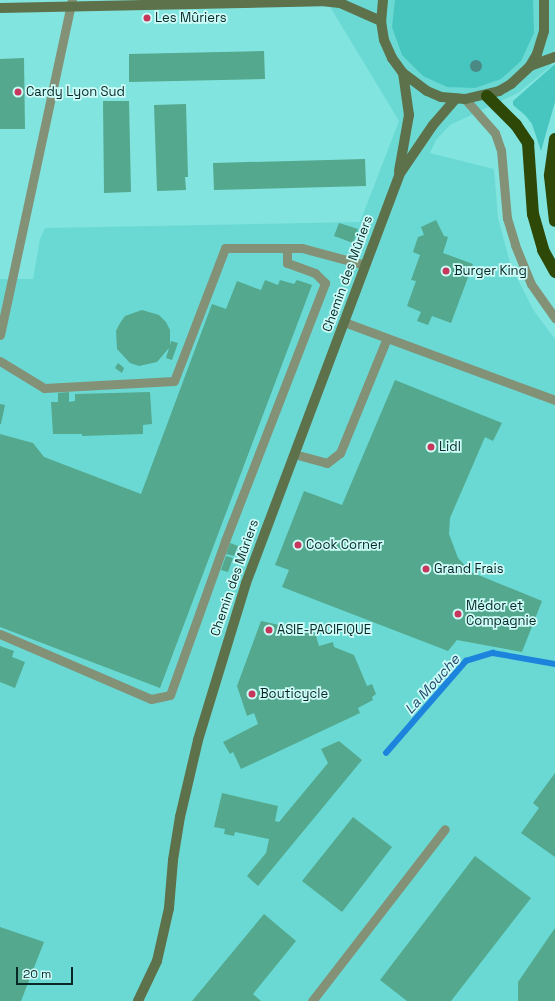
<!DOCTYPE html>
<meta charset="utf-8">
<style>
body{margin:0}
#map{position:relative;width:555px;height:1001px;overflow:hidden;background:#82e4de;font-family:"Space Grotesk",sans-serif}
div>[style]{position:absolute}
.built>*{inset:0;background:#6bd9d3}
.green>*{inset:0;background:#47c6c0}
.stream>*{height:5.5px;margin:-2.75px;padding:0 2.75px;transform-origin:2.75px;border-radius:2.75px;background:#1c84dd}
.building>*{inset:0;background:#53a88d}
.lane>*{height:9px;margin:-4.5px;padding:0 4.5px;transform-origin:4.5px;border-radius:4.5px;background:#839176}
.secondary>*{height:10px;margin:-5px;padding:0 5px;transform-origin:5px;border-radius:5px;background:#5d724a}
.highway>*{height:12px;margin:-6px;padding:0 6px;transform-origin:6px;border-radius:6px;background:#2d4807}
.trees>*{width:12px;height:12px;margin:-6px;border-radius:50%;background:#4b8985}
.dots>*{width:11px;height:11px;translate:-50% -50%;box-sizing:border-box;border:2px solid #cefcf8;border-radius:50%}
span{translate:-50% -50%;white-space:nowrap;text-align:center;line-height:1.15;-webkit-text-stroke:3.5px #cefcf8;paint-order:stroke}
.poi-label{font-size:13px;color:#072826}
.left{translate:0 -50%;text-align:left}
.street-label{font-size:13px;color:#072826}
.water-label{font-size:14px;color:#1f4469;font-style:italic}
.scale{position:absolute;left:16px;top:967px;width:57px;height:18px;box-sizing:border-box;border:2px solid #072826;border-top:0;padding-left:5px;font-size:12px;line-height:14px;white-space:nowrap;color:#072826;-webkit-text-stroke:3px #cefcf8;paint-order:stroke}
</style>
<div id="map">
<div class="built">
<div style="clip-path:polygon(326px 0,555px 0,555px 46px,551px 66px,518px 93px,450px 125px,436px 140px,430px 153px,494px 169px,498px 218px,511px 266px,534px 311px,555px 339px,555px 1001px,0 1001px,0 279px,33px 279px,40px 239px,45px 228px,360px 222px,399px 121px)"></div>
</div>
<div class="green">
<div style="clip-path:polygon(395px 0,533px 0,534px 33px,521px 61px,501px 79px,475px 88px,447px 87px,423px 76px,402px 55px,392px 27px)"></div>
<div style="clip-path:polygon(555px 64px,555px 102px,541px 151px,532px 124px,525px 115px,513px 105px,513px 101px)"></div>
</div>
<div class="stream">
<div style="left:386px;top:753px;width:122px;rotate:-49deg"></div>
<div style="left:466px;top:661px;width:28px;rotate:-17deg"></div>
<div style="left:493px;top:653px;width:63px;rotate:10.1deg"></div>
</div>
<div class="building">
<div style="clip-path:polygon(264px 51px,265px 79px,129px 82px,129px 54px)"></div>
<div style="clip-path:polygon(24px 58px,25px 129px,0 129px,0 59px)"></div>
<div style="clip-path:polygon(103px 101px,129px 101px,131px 192px,104px 193px)"></div>
<div style="clip-path:polygon(186px 104px,188px 177px,185px 177px,186px 190px,157px 191px,154px 105px)"></div>
<div style="clip-path:polygon(365px 159px,366px 186px,214px 190px,213px 163px)"></div>
<div style="clip-path:polygon(436px 220px,444px 236px,448px 237px,443px 253px,473px 264px,451px 323px,432px 316px,428px 325px,417px 321px,421px 312px,407px 306px,416px 281px,411px 280px,420px 255px,413px 252px,418px 237px,424px 235px,421px 227px)"></div>
<div style="clip-path:polygon(339px 223px,358px 229px,353px 243px,334px 236px)"></div>
<div style="clip-path:polygon(265px 280px,278px 285px,280px 280px,294px 284px,297px 280px,312px 285px,160px 688px,0 627px,0 434px,33px 443px,44px 457px,141px 494px,212px 304px,226px 309px,237px 281px,261px 290px)"></div>
<div style="clip-path:polygon(142px 310px,159px 315px,166px 322px,170px 330px,170px 345px,171px 341px,178px 343px,172px 360px,166px 358px,169px 348px,157px 362px,139px 366px,130px 363px,117px 349px,116px 331px,120px 323px,125px 316px)"></div>
<div style="clip-path:polygon(118px 363px,124px 368px,122px 373px,115px 368px)"></div>
<div style="clip-path:polygon(395px 380px,502px 423px,493px 441px,485px 437px,450px 518px,449px 534px,458px 558px,471px 572px,542px 601px,522px 652px,457px 640px,448px 651px,282px 587px,289px 570px,275px 565px,304px 491px,342px 505px)"></div>
<div style="clip-path:polygon(69px 392px,69px 402px,75px 401px,75px 394px,150px 392px,152px 424px,143px 425px,143px 434px,82px 436px,82px 434px,53px 434px,51px 402px,58px 402px,58px 393px)"></div>
<div style="clip-path:polygon(0 404px,5px 405px,1px 424px,0 424px)"></div>
<div style="clip-path:polygon(230px 543px,238px 546px,234px 556px,226px 554px)"></div>
<div style="clip-path:polygon(226px 556px,233px 558px,228px 572px,221px 570px)"></div>
<div style="clip-path:polygon(261px 621px,315px 633px,319px 646px,333px 642px,334px 647px,354px 655px,367px 686px,372px 684px,376px 694px,372px 697px,373px 700px,358px 708px,360px 713px,241px 769px,233px 752px,230px 754px,223px 742px,258px 724px,254px 713px,247px 716px,237px 686px)"></div>
<div style="clip-path:polygon(0 646px,14px 651px,12px 657px,25px 662px,15px 688px,0 682px)"></div>
<div style="clip-path:polygon(339px 741px,362px 760px,258px 886px,247px 876px,266px 853px,269px 839px,235px 832px,234px 836px,224px 834px,225px 829px,214px 827px,222px 793px,278px 806px,275px 821px,279px 822px,328px 763px,321px 749px)"></div>
<div style="clip-path:polygon(555px 773px,555px 857px,521px 833px,539px 808px,533px 803px)"></div>
<div style="clip-path:polygon(353px 817px,392px 847px,342px 912px,302px 881px)"></div>
<div style="clip-path:polygon(475px 856px,531px 898px,451px 1001px,407px 1001px,380px 980px)"></div>
<div style="clip-path:polygon(264px 914px,296px 941px,253px 994px,261px 1001px,192px 1001px)"></div>
<div style="clip-path:polygon(0 927px,44px 942px,21px 1001px,0 1001px)"></div>
<div style="clip-path:polygon(555px 928px,555px 1001px,518px 1001px,518px 982px)"></div>
</div>
<div class="lane">
<div style="left:465px;top:99px;width:45px;rotate:48.6deg"></div>
<div style="left:495px;top:133px;width:18px;rotate:71deg"></div>
<div style="left:501px;top:150px;width:68px;rotate:85deg"></div>
<div style="left:507px;top:218px;width:28px;rotate:73deg"></div>
<div style="left:515px;top:245px;width:42px;rotate:67.7deg"></div>
<div style="left:531px;top:284px;width:42px;rotate:54.8deg"></div>
<div style="left:344px;top:322px;width:225px;rotate:20.3deg"></div>
<div style="left:0;top:335px;width:343px;rotate:-77.9deg"></div>
<div style="left:0;top:361px;width:52px;rotate:31.5deg"></div>
<div style="left:44px;top:388px;width:130px;rotate:-3.1deg"></div>
<div style="left:174px;top:381px;width:142px;rotate:-69deg"></div>
<div style="left:225px;top:248px;width:77px"></div>
<div style="left:302px;top:248px;width:65px;rotate:15.1deg"></div>
<div style="left:294px;top:454px;width:34px;rotate:15deg"></div>
<div style="left:327px;top:463px;width:16px;rotate:-38deg"></div>
<div style="left:340px;top:453px;width:124px;rotate:-67.8deg"></div>
<div style="left:0;top:634px;width:164px;rotate:23.3deg"></div>
<div style="left:151px;top:699px;width:19px;rotate:-12deg"></div>
<div style="left:170px;top:695px;width:164px;rotate:-70.3deg"></div>
<div style="left:225px;top:541px;width:277px;rotate:-68.8deg"></div>
<div style="left:325px;top:283px;width:14px;rotate:-135deg"></div>
<div style="left:315px;top:273px;width:30px;rotate:-160deg"></div>
<div style="left:287px;top:263px;width:15px;rotate:-90deg"></div>
<div style="left:312px;top:1001px;width:217px;rotate:-52.3deg"></div>
</div>
<div class="secondary">
<div style="left:383px;top:0;width:21px;rotate:95deg"></div>
<div style="left:381px;top:21px;width:19px;rotate:81deg"></div>
<div style="left:384px;top:40px;width:20px;rotate:66deg"></div>
<div style="left:392px;top:58px;width:19px;rotate:54deg"></div>
<div style="left:403px;top:73px;width:30px;rotate:37deg"></div>
<div style="left:427px;top:91px;width:15px;rotate:23deg"></div>
<div style="left:441px;top:97px;width:24px;rotate:5deg"></div>
<div style="left:465px;top:99px;width:35px;rotate:-13deg"></div>
<div style="left:499px;top:91px;width:14px;rotate:-30deg"></div>
<div style="left:511px;top:84px;width:26px;rotate:-43deg"></div>
<div style="left:530px;top:66px;width:14px;rotate:-60deg"></div>
<div style="left:537px;top:54px;width:24px;rotate:-73deg"></div>
<div style="left:544px;top:31px;width:31px;rotate:-90deg"></div>
<div style="left:0;top:8px;width:321px;rotate:-1.2deg"></div>
<div style="left:321px;top:1px;width:19px;rotate:6deg"></div>
<div style="left:340px;top:3px;width:45px;rotate:23.7deg"></div>
<div style="left:530px;top:66px;width:27px;rotate:-20deg"></div>
<div style="left:399px;top:171px;width:57px;rotate:-79.9deg"></div>
<div style="left:409px;top:115px;width:42px;rotate:-98.1deg"></div>
<div style="left:138px;top:1001px;width:44px;rotate:-64.6deg"></div>
<div style="left:157px;top:961px;width:54px;rotate:-77.2deg"></div>
<div style="left:169px;top:908px;width:48px;rotate:-85.2deg"></div>
<div style="left:173px;top:860px;width:44px;rotate:-80.8deg"></div>
<div style="left:180px;top:817px;width:79px;rotate:-76.8deg"></div>
<div style="left:198px;top:740px;width:164px;rotate:-73deg"></div>
<div style="left:246px;top:583px;width:436px;rotate:-69.4deg"></div>
<div style="left:399px;top:175px;width:60px;rotate:-55.8deg"></div>
<div style="left:433px;top:125px;width:35px;rotate:-49deg"></div>
</div>
<div class="highway">
<div style="left:487px;top:96px;width:41px;rotate:45deg"></div>
<div style="left:516px;top:125px;width:22px;rotate:56deg"></div>
<div style="left:528px;top:143px;width:71px;rotate:86deg"></div>
<div style="left:533px;top:214px;width:37px;rotate:74deg"></div>
<div style="left:543px;top:250px;width:25px;rotate:61deg"></div>
<div style="left:555px;top:139px;width:37px;rotate:98deg"></div>
<div style="left:550px;top:176px;width:45px;rotate:83.7deg"></div>
</div>
<div class="trees">
<div style="left:476px;top:66px"></div>
</div>
<div class="dots">
<div style="left:147px;top:18px;background:#c6375b"></div>
<div style="left:18px;top:92px;background:#c6375b"></div>
<div style="left:446px;top:271px;background:#c6375b"></div>
<div style="left:431px;top:447px;background:#c6375b"></div>
<div style="left:298px;top:545px;background:#c6375b"></div>
<div style="left:426px;top:569px;background:#c6375b"></div>
<div style="left:458px;top:614px;background:#c6375b"></div>
<div style="left:269px;top:630px;background:#c6375b"></div>
<div style="left:252px;top:694px;background:#c6375b"></div>
</div>
<div class="poi-label">
<span class="left" style="left:155px;top:18px">Les Mûriers</span>
<span class="left" style="left:26px;top:92px">Cardy Lyon Sud</span>
<span class="left" style="left:454px;top:271px">Burger King</span>
<span class="left" style="left:439px;top:447px">Lidl</span>
<span class="left" style="left:306px;top:545px">Cook Corner</span>
<span class="left" style="left:434px;top:569px">Grand Frais</span>
<span class="left" style="left:466px;top:614px">Médor et<br>Compagnie</span>
<span class="left" style="left:277px;top:630px">ASIE-PACIFIQUE</span>
<span class="left" style="left:260px;top:694px">Bouticycle</span>
</div>
<div class="street-label">
<span style="left:348px;top:274px;rotate:-70deg">Chemin des Mûriers</span>
<span style="left:235px;top:578px;rotate:-71deg">Chemin des Mûriers</span>
</div>
<div class="water-label">
<span style="left:432px;top:684px;rotate:-48deg">La Mouche</span>
</div>
<div class="scale">20 m</div>
</div>
